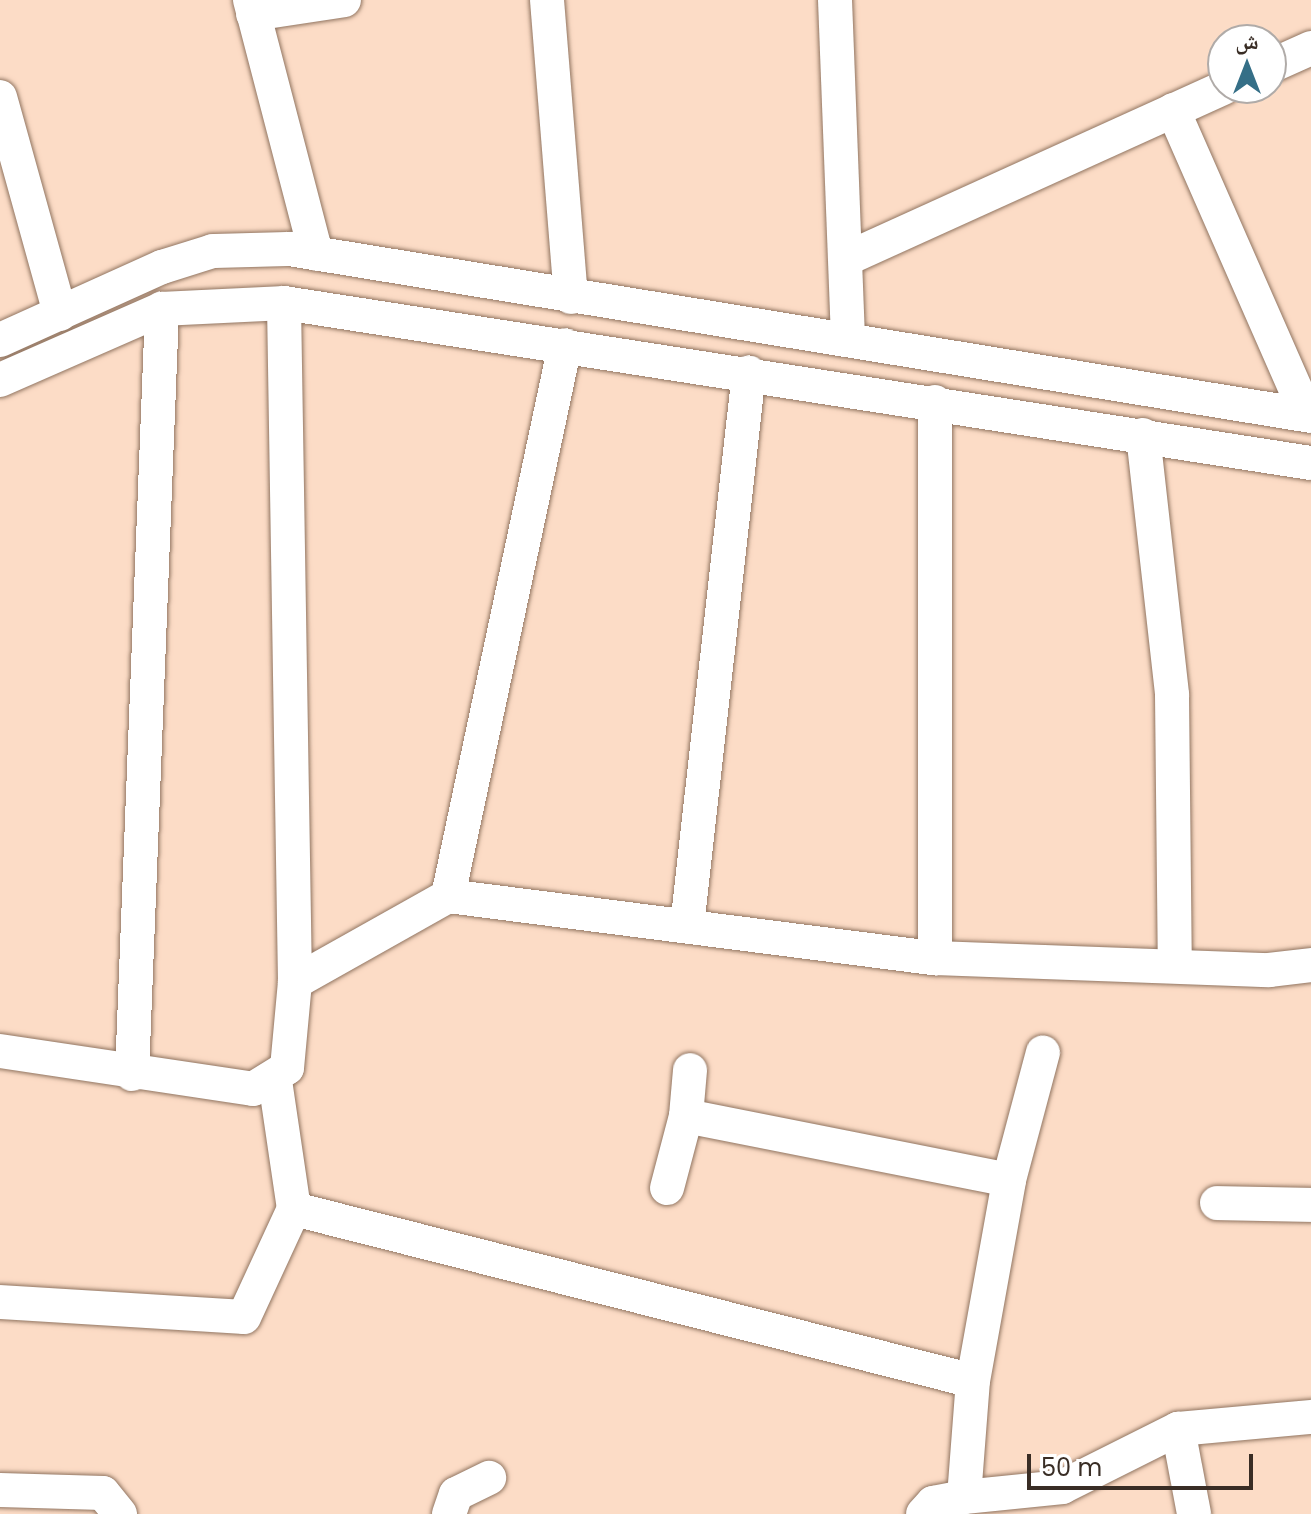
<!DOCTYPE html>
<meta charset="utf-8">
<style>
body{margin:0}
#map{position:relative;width:1311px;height:1514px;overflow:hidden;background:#fcdcc6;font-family:Poppins,"Noto Naskh Arabic",sans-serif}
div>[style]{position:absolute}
.roads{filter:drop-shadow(0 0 2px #917561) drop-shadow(0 0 2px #917561)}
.minor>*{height:34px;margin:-17px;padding:0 17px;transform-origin:17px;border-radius:17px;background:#fff}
span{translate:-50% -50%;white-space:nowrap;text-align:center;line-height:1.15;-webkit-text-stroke:8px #fff;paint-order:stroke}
.north{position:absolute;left:1207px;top:24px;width:80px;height:80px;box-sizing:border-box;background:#fff;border:2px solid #b0aba8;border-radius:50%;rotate:0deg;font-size:22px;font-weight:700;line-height:32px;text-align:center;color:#392d25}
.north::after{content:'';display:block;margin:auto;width:28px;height:36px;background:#356f87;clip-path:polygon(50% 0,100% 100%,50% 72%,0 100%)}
.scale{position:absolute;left:1027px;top:1454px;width:226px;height:36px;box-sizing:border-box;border:4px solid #392d25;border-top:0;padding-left:10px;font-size:24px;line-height:28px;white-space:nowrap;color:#392d25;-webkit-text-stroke:6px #fff;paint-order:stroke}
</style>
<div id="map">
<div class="roads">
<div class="minor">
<div style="left:250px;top:0;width:262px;rotate:75.4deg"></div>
<div style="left:547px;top:0;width:298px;rotate:85.4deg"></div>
<div style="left:835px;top:0;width:339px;rotate:87.8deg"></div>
<div style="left:253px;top:14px;width:92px;rotate:-8.7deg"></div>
<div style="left:1271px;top:66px;width:44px;rotate:-24.2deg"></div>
<div style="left:0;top:97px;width:225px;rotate:74.5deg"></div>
<div style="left:1173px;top:110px;width:333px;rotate:66.3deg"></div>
<div style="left:846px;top:259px;width:414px;rotate:-24.4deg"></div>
<div style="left:0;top:340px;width:178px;rotate:-24.3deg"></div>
<div style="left:162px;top:267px;width:53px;rotate:-17.4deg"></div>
<div style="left:213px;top:251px;width:76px;rotate:-1.5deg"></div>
<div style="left:289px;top:249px;width:1036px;rotate:9.28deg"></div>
<div style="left:0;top:380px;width:177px;rotate:-23.7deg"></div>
<div style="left:162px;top:309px;width:122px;rotate:-2.8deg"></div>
<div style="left:284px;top:303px;width:1039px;rotate:8.86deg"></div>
<div style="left:1143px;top:435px;width:262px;rotate:83.6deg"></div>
<div style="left:1172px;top:695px;width:271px;rotate:89.4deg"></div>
<div style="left:448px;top:896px;width:563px;rotate:-78.01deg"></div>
<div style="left:687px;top:926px;width:557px;rotate:-83.61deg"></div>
<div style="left:935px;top:958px;width:556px;rotate:-90deg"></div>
<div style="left:295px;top:982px;width:176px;rotate:-29.3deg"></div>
<div style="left:448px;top:896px;width:491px;rotate:7.3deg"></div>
<div style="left:935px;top:958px;width:334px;rotate:2.1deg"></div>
<div style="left:1269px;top:970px;width:42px;rotate:-6.8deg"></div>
<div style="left:0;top:1051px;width:256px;rotate:8.5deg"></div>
<div style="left:253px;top:1089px;width:40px;rotate:-32deg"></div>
<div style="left:287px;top:1068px;width:86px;rotate:-84.7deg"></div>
<div style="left:295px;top:982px;width:679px;rotate:-90.93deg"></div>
<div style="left:132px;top:1074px;width:766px;rotate:-87.75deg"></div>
<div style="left:686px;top:1116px;width:329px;rotate:11.2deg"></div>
<div style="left:667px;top:1188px;width:74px;rotate:-75.2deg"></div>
<div style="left:686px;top:1116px;width:46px;rotate:-85deg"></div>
<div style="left:1217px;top:1203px;width:94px;rotate:1.2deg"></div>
<div style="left:294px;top:1209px;width:700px;rotate:14.21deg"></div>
<div style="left:0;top:1302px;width:244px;rotate:3.5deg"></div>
<div style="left:244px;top:1317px;width:119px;rotate:-65.2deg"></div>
<div style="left:294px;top:1209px;width:130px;rotate:-98.4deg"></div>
<div style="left:1178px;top:1429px;width:86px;rotate:79.3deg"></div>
<div style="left:0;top:1490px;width:103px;rotate:1.7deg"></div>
<div style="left:103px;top:1493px;width:27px;rotate:51deg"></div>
<div style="left:964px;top:1497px;width:116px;rotate:-85.6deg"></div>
<div style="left:973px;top:1381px;width:204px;rotate:-79.8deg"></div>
<div style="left:1009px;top:1180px;width:132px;rotate:-75.1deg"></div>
<div style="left:449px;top:1514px;width:21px;rotate:-71deg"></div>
<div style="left:456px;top:1494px;width:37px;rotate:-26deg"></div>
<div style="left:923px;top:1514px;width:15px;rotate:-48deg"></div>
<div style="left:933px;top:1503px;width:32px;rotate:-11deg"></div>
<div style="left:964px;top:1497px;width:99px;rotate:-5.8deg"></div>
<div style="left:1062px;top:1487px;width:130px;rotate:-26.6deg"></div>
<div style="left:1178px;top:1429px;width:134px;rotate:-5.2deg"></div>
</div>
</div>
<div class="north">ش</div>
<div class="scale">50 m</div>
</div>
